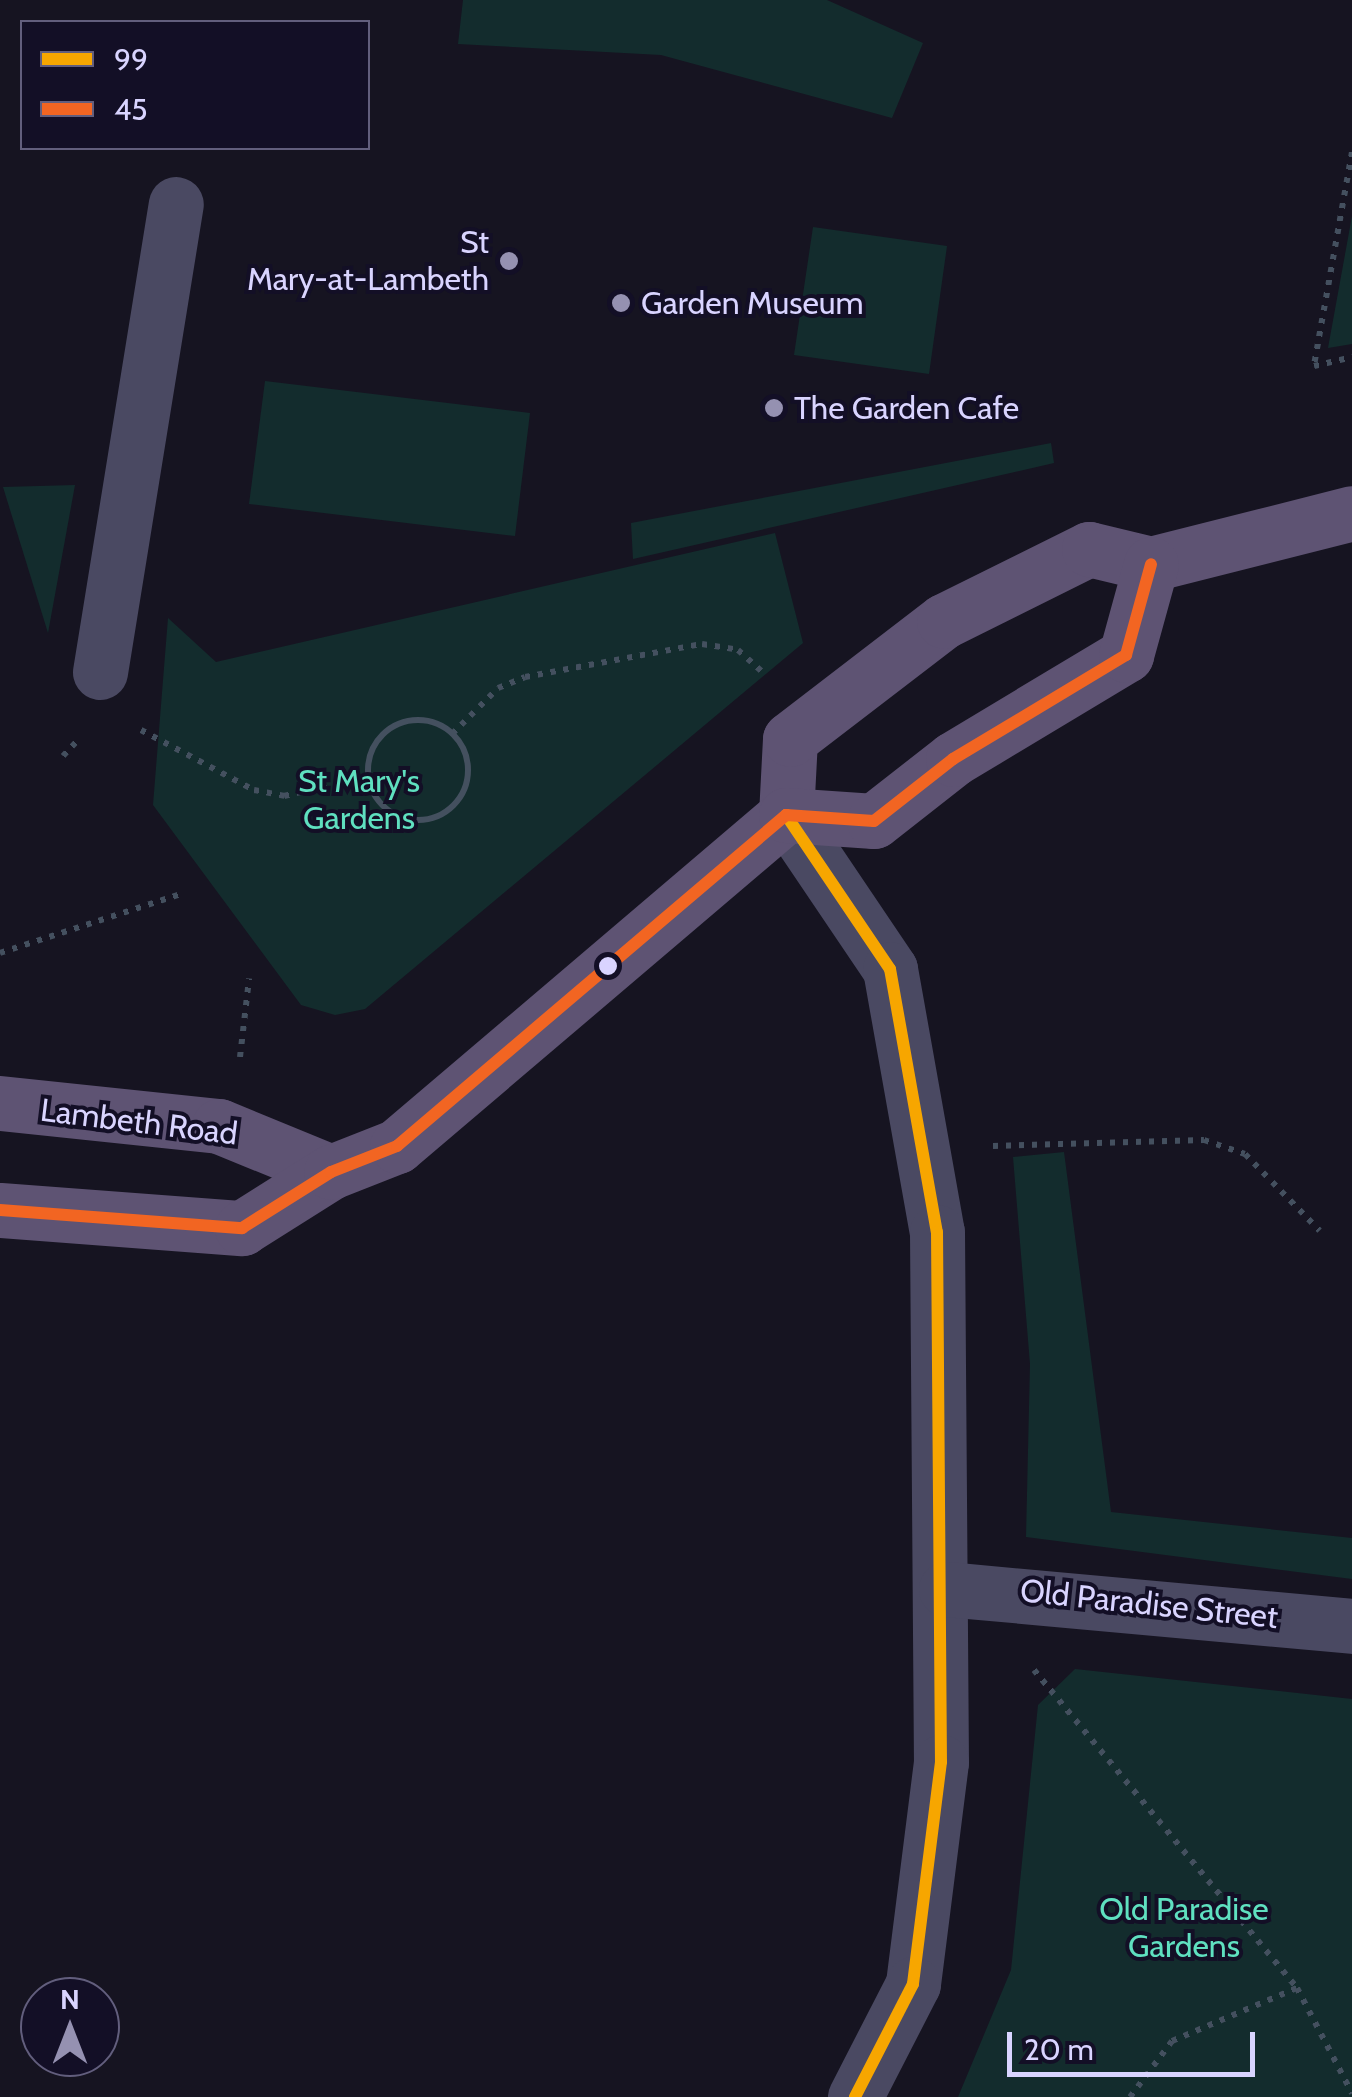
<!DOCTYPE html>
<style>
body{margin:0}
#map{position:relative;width:1352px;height:2097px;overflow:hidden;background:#161421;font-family:Cabin,sans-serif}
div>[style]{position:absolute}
.green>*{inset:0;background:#132c2d}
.path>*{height:6px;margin-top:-3px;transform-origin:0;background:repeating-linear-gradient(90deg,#44505f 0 5px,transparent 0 13px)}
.path>.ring{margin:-3px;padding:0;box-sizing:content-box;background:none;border:6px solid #44505f;border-radius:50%}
.pedestrian>*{height:55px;margin:-27.5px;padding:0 27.5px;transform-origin:27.5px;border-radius:27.5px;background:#4a4962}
.minor>*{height:55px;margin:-27.5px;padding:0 27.5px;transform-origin:27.5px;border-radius:27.5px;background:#4a4962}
.primary>*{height:55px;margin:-27.5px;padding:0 27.5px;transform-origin:27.5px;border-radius:27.5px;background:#5e5373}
.bus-1>*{height:12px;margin:-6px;padding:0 6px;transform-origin:6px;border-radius:6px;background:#f7a600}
.bus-2>*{height:12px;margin:-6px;padding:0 6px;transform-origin:6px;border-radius:6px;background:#f26522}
.dots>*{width:28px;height:28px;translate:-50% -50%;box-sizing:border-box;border:5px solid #130f26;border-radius:50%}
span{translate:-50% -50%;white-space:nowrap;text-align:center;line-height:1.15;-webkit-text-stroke:8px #130f26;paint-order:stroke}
.poi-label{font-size:32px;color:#d9d4ff}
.right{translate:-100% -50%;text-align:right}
.left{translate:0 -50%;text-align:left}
.park-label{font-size:32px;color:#5fe0c0}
.street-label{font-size:32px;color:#d9d4ff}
.legend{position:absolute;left:20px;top:20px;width:350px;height:130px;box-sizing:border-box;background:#130f26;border:2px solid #625e7d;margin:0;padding:12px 18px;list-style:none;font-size:30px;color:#d9d4ff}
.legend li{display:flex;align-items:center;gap:20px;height:50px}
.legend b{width:50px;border:2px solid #625e7d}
.north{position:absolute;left:20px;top:1977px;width:100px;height:100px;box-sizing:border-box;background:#130f26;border:2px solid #625e7d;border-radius:50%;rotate:0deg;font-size:28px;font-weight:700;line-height:40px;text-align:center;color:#d9d4ff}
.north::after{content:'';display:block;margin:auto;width:35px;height:45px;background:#9591b1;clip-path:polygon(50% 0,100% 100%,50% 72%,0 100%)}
.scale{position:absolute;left:1007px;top:2032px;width:248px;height:45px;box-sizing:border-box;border:5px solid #d9d4ff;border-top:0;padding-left:12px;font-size:30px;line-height:35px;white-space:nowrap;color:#d9d4ff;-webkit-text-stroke:8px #130f26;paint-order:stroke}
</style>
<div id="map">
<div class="green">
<div style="clip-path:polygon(463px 0,827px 0,923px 43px,892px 118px,661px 55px,458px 44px)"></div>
<div style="clip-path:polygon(1352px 216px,1352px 344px,1328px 348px)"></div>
<div style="clip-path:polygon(813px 227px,947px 246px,929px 374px,794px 355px)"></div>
<div style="clip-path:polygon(265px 381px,530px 413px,515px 536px,249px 504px)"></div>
<div style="clip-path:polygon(1051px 443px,1054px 463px,633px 559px,631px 523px)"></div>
<div style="clip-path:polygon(75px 485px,48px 633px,3px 487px)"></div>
<div style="clip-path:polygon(775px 533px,803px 643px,365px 1009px,335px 1015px,301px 1005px,153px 805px,168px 618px,216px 662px)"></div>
<div style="clip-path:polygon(1064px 1152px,1111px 1512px,1352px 1538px,1352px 1579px,1026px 1537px,1030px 1364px,1013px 1157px)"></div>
<div style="clip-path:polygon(1075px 1669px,1352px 1699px,1352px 2097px,958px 2097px,1011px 1970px,1038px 1705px)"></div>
</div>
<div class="path">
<div style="left:1352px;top:152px;width:217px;rotate:100.1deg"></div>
<div style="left:1314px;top:366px;width:39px;rotate:-13deg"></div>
<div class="ring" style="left:368px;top:720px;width:94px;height:94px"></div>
<div style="left:141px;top:730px;width:128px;rotate:28deg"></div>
<div style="left:254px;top:790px;width:31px;rotate:11deg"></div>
<div style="left:284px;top:796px;width:88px;rotate:-13.9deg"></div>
<div style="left:452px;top:734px;width:65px;rotate:-45deg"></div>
<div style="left:498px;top:688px;width:29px;rotate:-22deg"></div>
<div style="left:525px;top:677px;width:180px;rotate:-10.6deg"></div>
<div style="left:702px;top:644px;width:36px;rotate:9deg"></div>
<div style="left:738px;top:650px;width:31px;rotate:42deg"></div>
<div style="left:63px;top:756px;width:23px;rotate:-47deg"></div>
<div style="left:0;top:953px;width:189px;rotate:-18.1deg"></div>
<div style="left:240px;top:1057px;width:79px;rotate:-83.4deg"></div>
<div style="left:993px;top:1146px;width:211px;rotate:-1.6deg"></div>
<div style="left:1204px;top:1140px;width:43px;rotate:18.9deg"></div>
<div style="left:1245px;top:1154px;width:107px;rotate:45.8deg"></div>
<div style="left:1034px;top:1670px;width:413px;rotate:50.4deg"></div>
<div style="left:1297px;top:1988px;width:119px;rotate:62.4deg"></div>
<div style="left:1130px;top:2097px;width:70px;rotate:-53.1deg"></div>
<div style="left:1172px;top:2041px;width:136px;rotate:-23deg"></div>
</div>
<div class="pedestrian">
<div style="left:100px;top:672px;width:474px;rotate:-80.8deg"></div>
</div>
<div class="minor">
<div style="left:786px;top:815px;width:186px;rotate:56deg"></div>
<div style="left:890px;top:969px;width:267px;rotate:79.9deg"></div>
<div style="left:937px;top:1232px;width:530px;rotate:89.57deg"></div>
<div style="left:941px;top:1762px;width:224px;rotate:97.2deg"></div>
<div style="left:913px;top:1984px;width:127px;rotate:117.2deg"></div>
<div style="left:946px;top:1589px;width:408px;rotate:5.2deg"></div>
</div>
<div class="primary">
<div style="left:786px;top:815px;width:76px;rotate:-87deg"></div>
<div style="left:790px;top:739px;width:194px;rotate:-37.5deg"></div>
<div style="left:944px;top:621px;width:162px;rotate:-26.4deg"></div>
<div style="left:1089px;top:549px;width:64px;rotate:13.6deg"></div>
<div style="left:1151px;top:564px;width:207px;rotate:-14.2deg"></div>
<div style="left:0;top:1103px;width:220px;rotate:6deg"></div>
<div style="left:219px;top:1126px;width:121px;rotate:22.3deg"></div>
<div style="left:0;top:1210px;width:243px;rotate:4.3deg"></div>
<div style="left:242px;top:1228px;width:105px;rotate:-32.2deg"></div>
<div style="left:331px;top:1172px;width:71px;rotate:-21.5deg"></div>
<div style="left:397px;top:1146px;width:511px;rotate:-40.39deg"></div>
<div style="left:786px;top:815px;width:88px;rotate:3.9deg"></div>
<div style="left:874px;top:821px;width:100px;rotate:-38.1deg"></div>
<div style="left:953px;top:759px;width:202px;rotate:-31deg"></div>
<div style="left:1126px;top:655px;width:94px;rotate:-74.6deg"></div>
</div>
<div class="bus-1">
<div style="left:786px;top:815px;width:186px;rotate:56deg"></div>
<div style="left:890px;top:969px;width:267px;rotate:79.9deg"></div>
<div style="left:937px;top:1232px;width:530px;rotate:89.57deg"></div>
<div style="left:941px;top:1762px;width:224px;rotate:97.2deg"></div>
<div style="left:913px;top:1984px;width:127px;rotate:117.2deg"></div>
</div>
<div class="bus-2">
<div style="left:0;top:1210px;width:243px;rotate:4.3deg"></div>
<div style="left:242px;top:1228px;width:105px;rotate:-32.2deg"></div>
<div style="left:331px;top:1172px;width:71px;rotate:-21.5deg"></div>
<div style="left:397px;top:1146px;width:511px;rotate:-40.39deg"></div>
<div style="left:786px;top:815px;width:88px;rotate:3.9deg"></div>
<div style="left:874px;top:821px;width:100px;rotate:-38.1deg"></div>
<div style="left:953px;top:759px;width:202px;rotate:-31deg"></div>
<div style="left:1126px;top:655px;width:94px;rotate:-74.6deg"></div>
</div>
<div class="dots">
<div style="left:509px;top:261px;background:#9591b1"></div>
<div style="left:621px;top:303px;background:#9591b1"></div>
<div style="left:774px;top:408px;background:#9591b1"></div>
<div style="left:608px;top:966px;background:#d9d4ff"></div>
</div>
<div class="poi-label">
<span class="right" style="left:489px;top:261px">St<br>Mary-at-Lambeth</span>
<span class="left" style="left:641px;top:303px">Garden Museum</span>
<span class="left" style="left:794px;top:408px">The Garden Cafe</span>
</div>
<div class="park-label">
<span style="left:359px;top:800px">St Mary's<br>Gardens</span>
<span style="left:1184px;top:1928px">Old Paradise<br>Gardens</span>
</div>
<div class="street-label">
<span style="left:139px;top:1122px;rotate:7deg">Lambeth Road</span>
<span style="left:1149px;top:1604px;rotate:6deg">Old Paradise Street</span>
</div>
<ul class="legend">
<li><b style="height:12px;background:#f7a600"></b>99</li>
<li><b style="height:12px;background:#f26522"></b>45</li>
</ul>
<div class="north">N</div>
<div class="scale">20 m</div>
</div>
